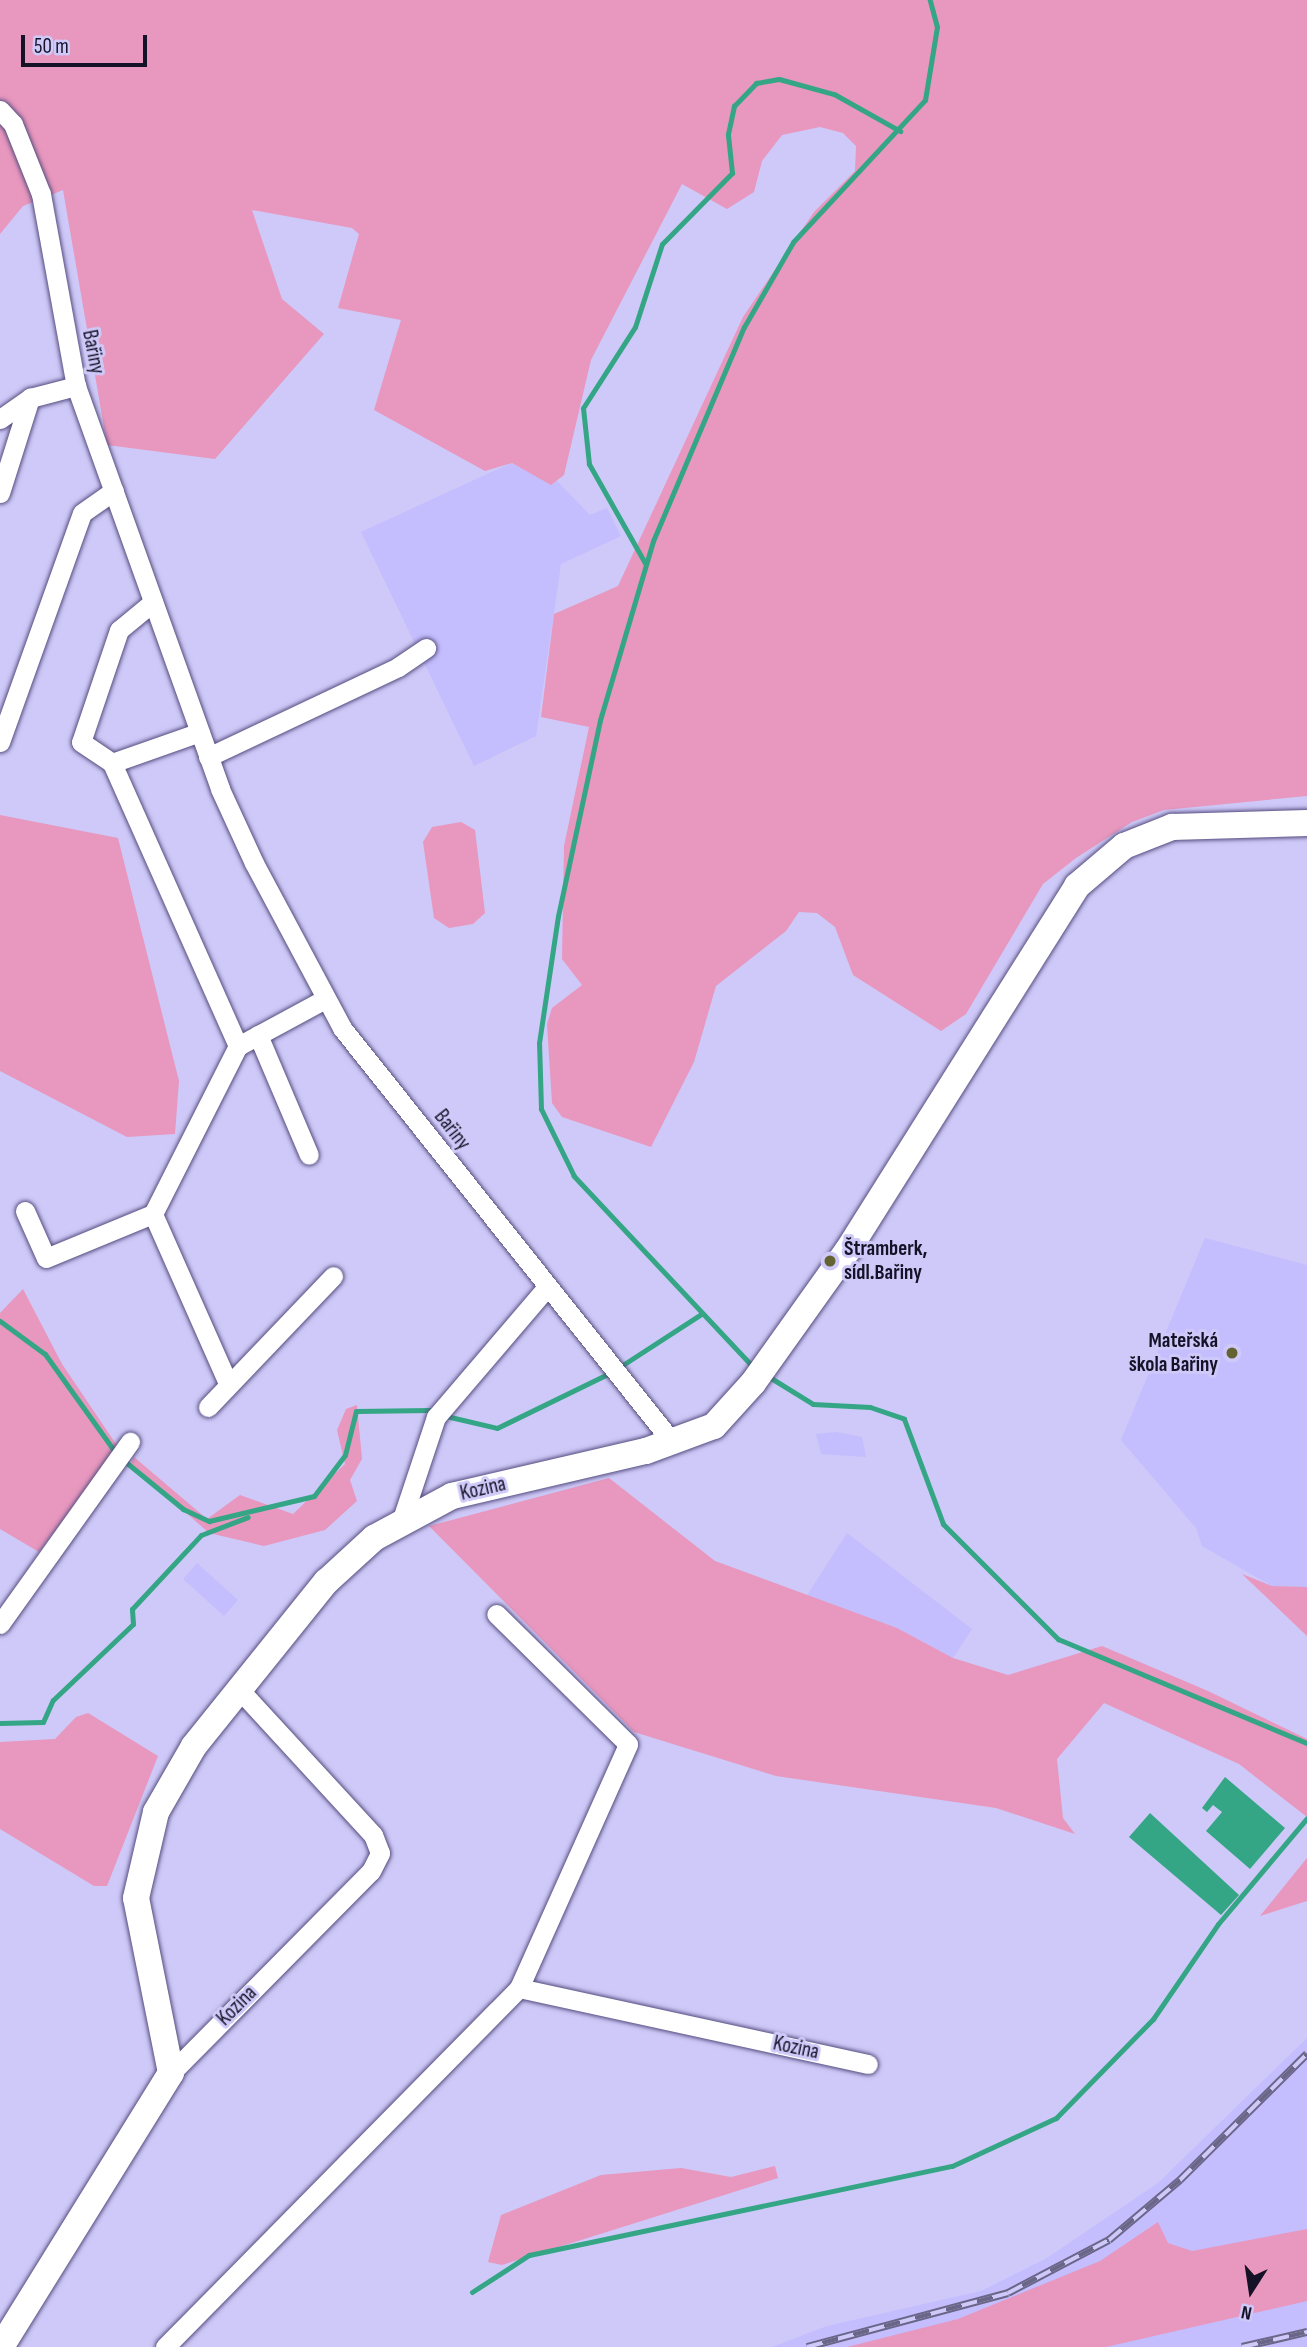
<!DOCTYPE html>
<meta charset="utf-8">
<style>
body{margin:0}
#map{position:relative;width:1307px;height:2347px;overflow:hidden;background:#cec9f8;font-family:"Sofia Sans Condensed",sans-serif}
div>[style]{position:absolute}
.built>*{inset:0;background:#c4bdfe}
.green>*{inset:0;background:#e897be}
.water>*{inset:0;background:#34a685}
.stream>*{height:5px;margin:-2.5px;padding:0 2.5px;transform-origin:2.5px;border-radius:2.5px;background:#34a685}
.roads{filter:drop-shadow(0 0 2px #554d7f) drop-shadow(0 0 2px #554d7f)}
.minor>*{height:19px;margin:-9.5px;padding:0 9.5px;transform-origin:9.5px;border-radius:9.5px;background:#fff}
.secondary>*{height:26px;margin:-13px;padding:0 13px;transform-origin:13px;border-radius:13px;background:#fff}
.rail>*{height:8px;margin-top:-4px;transform-origin:0;background:repeating-linear-gradient(90deg,#cec9f8 0 16px,#6a6687 0 32px);box-sizing:border-box;border-block:2px solid #6a6687}
.dots>*{width:19px;height:19px;translate:-50% -50%;box-sizing:border-box;border:4px solid #cec9f8;border-radius:50%}
span{translate:-50% -50%;white-space:nowrap;text-align:center;line-height:1.15;-webkit-text-stroke:6px #cec9f8;paint-order:stroke}
.street-label{font-size:21px;color:#151227}
.poi-label{font-size:21px;color:#151227;font-weight:700}
.left{translate:0 -50%;text-align:left}
.right{translate:-100% -50%;text-align:right}
.north{position:absolute;left:1216px;top:2256px;width:70px;height:70px;-webkit-text-stroke:5px #cec9f8;paint-order:stroke;rotate:192deg;font-size:19px;font-weight:700;line-height:28px;text-align:center;color:#151227}
.north::after{content:'';display:block;margin:auto;width:24px;height:32px;background:#151227;clip-path:polygon(50% 0,100% 100%,50% 72%,0 100%)}
.scale{position:absolute;left:21px;top:35px;width:126px;height:32px;box-sizing:border-box;border:4px solid #151227;border-top:0;padding-left:9px;font-size:21px;line-height:24px;white-space:nowrap;color:#151227;-webkit-text-stroke:5px #cec9f8;paint-order:stroke}
</style>
<div id="map">
<div class="built">
<div style="clip-path:polygon(511px 463px,551px 484px,557px 481px,590px 515px,607px 508px,621px 536px,561px 564px,536px 736px,474px 766px,361px 532px)"></div>
<div style="clip-path:polygon(1205px 1238px,1307px 1265px,1307px 1587px,1272px 1586px,1202px 1546px,1196px 1528px,1121px 1440px)"></div>
<div style="clip-path:polygon(836px 1432px,862px 1437px,866px 1457px,821px 1454px,816px 1434px)"></div>
<div style="clip-path:polygon(847px 1533px,972px 1629px,953px 1658px,897px 1628px,806px 1597px)"></div>
<div style="clip-path:polygon(197px 1563px,238px 1600px,224px 1616px,183px 1579px)"></div>
<div style="clip-path:polygon(1307px 2038px,1307px 2347px,772px 2347px,827px 2326px,981px 2291px,1047px 2258px,1158px 2183px)"></div>
</div>
<div class="green">
<div style="clip-path:polygon(0 0,1307px 0,1307px 796px,1164px 810px,1132px 822px,1076px 858px,1043px 884px,966px 1014px,941px 1031px,853px 975px,835px 927px,817px 913px,799px 912px,786px 931px,716px 986px,694px 1062px,651px 1147px,562px 1117px,552px 1103px,547px 1024px,552px 1008px,582px 985px,562px 959px,564px 846px,589px 727px,541px 717px,554px 614px,618px 586px,743px 317px,814px 212px,855px 171px,856px 146px,843px 133px,820px 127px,782px 135px,762px 161px,754px 192px,727px 209px,682px 184px,591px 360px,564px 475px,551px 485px,512px 463px,485px 471px,374px 410px,401px 320px,338px 308px,359px 234px,352px 228px,252px 210px,282px 299px,324px 334px,215px 459px,107px 445px,63px 190px,23px 206px,0 234px)"></div>
<div style="clip-path:polygon(0 815px,118px 838px,179px 1081px,175px 1134px,127px 1137px,0 1071px)"></div>
<div style="clip-path:polygon(461px 822px,475px 830px,485px 913px,473px 924px,449px 928px,434px 918px,423px 842px,432px 827px)"></div>
<div style="clip-path:polygon(23px 1289px,62px 1364px,118px 1447px,39px 1552px,0 1529px,0 1313px)"></div>
<div style="clip-path:polygon(357px 1405px,362px 1459px,350px 1480px,357px 1501px,325px 1530px,264px 1546px,209px 1533px,131px 1464px,134px 1457px,207px 1519px,240px 1495px,293px 1514px,345px 1464px,337px 1430px,346px 1409px)"></div>
<div style="clip-path:polygon(609px 1478px,715px 1561px,897px 1628px,953px 1658px,1008px 1675px,1102px 1646px,1208px 1691px,1307px 1739px,1307px 1817px,1239px 1764px,1104px 1703px,1057px 1759px,1063px 1818px,1075px 1834px,996px 1808px,776px 1776px,634px 1732px,429px 1526px)"></div>
<div style="clip-path:polygon(1242px 1574px,1272px 1586px,1307px 1587px,1307px 1636px)"></div>
<div style="clip-path:polygon(88px 1713px,158px 1756px,107px 1886px,94px 1886px,0 1829px,0 1742px,55px 1739px,76px 1717px)"></div>
<div style="clip-path:polygon(1307px 1858px,1307px 1901px,1260px 1916px)"></div>
<div style="clip-path:polygon(775px 2166px,778px 2178px,502px 2265px,488px 2262px,501px 2215px,601px 2175px,681px 2168px,731px 2177px)"></div>
<div style="clip-path:polygon(1158px 2222px,1168px 2243px,1192px 2251px,1307px 2229px,1307px 2301px,1106px 2347px,847px 2347px,958px 2319px,1100px 2261px)"></div>
</div>
<div class="water">
<div style="clip-path:polygon(1225px 1777px,1285px 1828px,1250px 1869px,1206px 1831px,1222px 1812px,1213px 1805px,1207px 1812px,1202px 1808px)"></div>
<div style="clip-path:polygon(1150px 1813px,1239px 1895px,1221px 1915px,1129px 1837px)"></div>
</div>
<div class="stream">
<div style="left:645px;top:563px;width:114px;rotate:-119.5deg"></div>
<div style="left:589px;top:464px;width:56px;rotate:-96.1deg"></div>
<div style="left:583px;top:408px;width:96px;rotate:-57.3deg"></div>
<div style="left:635px;top:327px;width:87px;rotate:-72deg"></div>
<div style="left:662px;top:244px;width:100px;rotate:-45.4deg"></div>
<div style="left:732px;top:173px;width:39px;rotate:-96deg"></div>
<div style="left:728px;top:134px;width:29px;rotate:-78deg"></div>
<div style="left:734px;top:106px;width:32px;rotate:-46deg"></div>
<div style="left:756px;top:83px;width:23px;rotate:-10deg"></div>
<div style="left:779px;top:79px;width:57px;rotate:15.3deg"></div>
<div style="left:834px;top:94px;width:76px;rotate:29.3deg"></div>
<div style="left:0;top:1321px;width:56px;rotate:36.3deg"></div>
<div style="left:45px;top:1354px;width:122px;rotate:54.4deg"></div>
<div style="left:618px;top:1368px;width:99px;rotate:-33deg"></div>
<div style="left:755px;top:1369px;width:265px;rotate:-133.2deg"></div>
<div style="left:574px;top:1176px;width:75px;rotate:-116.2deg"></div>
<div style="left:541px;top:1109px;width:66px;rotate:-91.7deg"></div>
<div style="left:539px;top:1043px;width:128px;rotate:-81.5deg"></div>
<div style="left:558px;top:916px;width:200px;rotate:-77.9deg"></div>
<div style="left:600px;top:720px;width:187px;rotate:-73.5deg"></div>
<div style="left:653px;top:541px;width:233px;rotate:-67deg"></div>
<div style="left:744px;top:327px;width:98px;rotate:-60deg"></div>
<div style="left:793px;top:242px;width:194px;rotate:-47.1deg"></div>
<div style="left:925px;top:100px;width:74px;rotate:-80.7deg"></div>
<div style="left:937px;top:27px;width:28px;rotate:-105deg"></div>
<div style="left:766px;top:1375px;width:55px;rotate:31.7deg"></div>
<div style="left:813px;top:1404px;width:57px;rotate:3deg"></div>
<div style="left:870px;top:1407px;width:36px;rotate:19deg"></div>
<div style="left:904px;top:1419px;width:112px;rotate:69.6deg"></div>
<div style="left:943px;top:1524px;width:163px;rotate:45deg"></div>
<div style="left:1058px;top:1639px;width:270px;rotate:22.7deg"></div>
<div style="left:446px;top:1416px;width:52px;rotate:13.2deg"></div>
<div style="left:497px;top:1428px;width:126px;rotate:-26deg"></div>
<div style="left:122px;top:1459px;width:79px;rotate:39.3deg"></div>
<div style="left:183px;top:1509px;width:29px;rotate:25deg"></div>
<div style="left:209px;top:1521px;width:108px;rotate:-13.4deg"></div>
<div style="left:314px;top:1496px;width:51px;rotate:-52.9deg"></div>
<div style="left:345px;top:1455px;width:45px;rotate:-76deg"></div>
<div style="left:356px;top:1411px;width:74px;rotate:-0.8deg"></div>
<div style="left:0;top:1723px;width:43px;rotate:-1.3deg"></div>
<div style="left:43px;top:1722px;width:24px;rotate:-66deg"></div>
<div style="left:53px;top:1700px;width:110px;rotate:-43.5deg"></div>
<div style="left:133px;top:1624px;width:15px;rotate:-94deg"></div>
<div style="left:132px;top:1609px;width:101px;rotate:-47deg"></div>
<div style="left:201px;top:1535px;width:50px;rotate:-21deg"></div>
<div style="left:472px;top:2292px;width:68px;rotate:-33deg"></div>
<div style="left:529px;top:2255px;width:432px;rotate:-11.9deg"></div>
<div style="left:952px;top:2166px;width:115px;rotate:-24.8deg"></div>
<div style="left:1056px;top:2118px;width:139px;rotate:-45.6deg"></div>
<div style="left:1153px;top:2019px;width:115px;rotate:-55.6deg"></div>
<div style="left:1218px;top:1924px;width:138px;rotate:-50deg"></div>
</div>
<div class="roads">
<div class="minor">
<div style="left:0;top:110px;width:19px;rotate:47deg"></div>
<div style="left:13px;top:124px;width:75px;rotate:68.2deg"></div>
<div style="left:41px;top:194px;width:195px;rotate:79.7deg"></div>
<div style="left:76px;top:386px;width:428px;rotate:70.3deg"></div>
<div style="left:220px;top:789px;width:81px;rotate:65.3deg"></div>
<div style="left:254px;top:863px;width:187px;rotate:61.9deg"></div>
<div style="left:342px;top:1028px;width:531px;rotate:51.42deg"></div>
<div style="left:0;top:419px;width:37px;rotate:-35deg"></div>
<div style="left:0;top:493px;width:100px;rotate:-72.5deg"></div>
<div style="left:30px;top:398px;width:48px;rotate:-14.6deg"></div>
<div style="left:153px;top:602px;width:44px;rotate:140.5deg"></div>
<div style="left:119px;top:630px;width:118px;rotate:108.7deg"></div>
<div style="left:81px;top:742px;width:37px;rotate:34deg"></div>
<div style="left:112px;top:763px;width:310px;rotate:66deg"></div>
<div style="left:0;top:742px;width:243px;rotate:-70.3deg"></div>
<div style="left:82px;top:513px;width:39px;rotate:-35deg"></div>
<div style="left:208px;top:757px;width:210px;rotate:-25.3deg"></div>
<div style="left:398px;top:667px;width:34px;rotate:-34deg"></div>
<div style="left:112px;top:763px;width:93px;rotate:-19.4deg"></div>
<div style="left:258px;top:1035px;width:130px;rotate:67deg"></div>
<div style="left:25px;top:1211px;width:51px;rotate:65.9deg"></div>
<div style="left:46px;top:1258px;width:116px;rotate:-22.4deg"></div>
<div style="left:153px;top:1214px;width:188px;rotate:-63.2deg"></div>
<div style="left:238px;top:1046px;width:97px;rotate:-28.4deg"></div>
<div style="left:153px;top:1214px;width:185px;rotate:66.1deg"></div>
<div style="left:208px;top:1407px;width:181px;rotate:-46.3deg"></div>
<div style="left:401px;top:1522px;width:111px;rotate:-71.6deg"></div>
<div style="left:436px;top:1417px;width:171px;rotate:-49.5deg"></div>
<div style="left:0;top:1624px;width:224px;rotate:-54.5deg"></div>
<div style="left:519px;top:1988px;width:357px;rotate:12.3deg"></div>
<div style="left:171px;top:2073px;width:284px;rotate:-45.3deg"></div>
<div style="left:371px;top:1871px;width:20px;rotate:-63deg"></div>
<div style="left:380px;top:1853px;width:19px;rotate:-111deg"></div>
<div style="left:373px;top:1835px;width:200px;rotate:-132.6deg"></div>
<div style="left:165px;top:2347px;width:504px;rotate:-45.4deg"></div>
<div style="left:519px;top:1988px;width:267px;rotate:-65.9deg"></div>
<div style="left:628px;top:1744px;width:185px;rotate:-135.4deg"></div>
</div>
<div class="secondary">
<div style="left:1px;top:2347px;width:322px;rotate:-58.2deg"></div>
<div style="left:171px;top:2073px;width:178px;rotate:-101.3deg"></div>
<div style="left:136px;top:1898px;width:88px;rotate:-76.9deg"></div>
<div style="left:156px;top:1812px;width:76px;rotate:-60.1deg"></div>
<div style="left:194px;top:1746px;width:211px;rotate:-51.2deg"></div>
<div style="left:326px;top:1582px;width:65px;rotate:-42.5deg"></div>
<div style="left:374px;top:1538px;width:89px;rotate:-28.3deg"></div>
<div style="left:452px;top:1496px;width:199px;rotate:-13.1deg"></div>
<div style="left:646px;top:1451px;width:72px;rotate:-20.2deg"></div>
<div style="left:714px;top:1426px;width:58px;rotate:-47.8deg"></div>
<div style="left:753px;top:1383px;width:163px;rotate:-54.5deg"></div>
<div style="left:848px;top:1250px;width:430px;rotate:-57.8deg"></div>
<div style="left:1077px;top:886px;width:62px;rotate:-40.4deg"></div>
<div style="left:1124px;top:846px;width:52px;rotate:-21.6deg"></div>
<div style="left:1172px;top:827px;width:135px;rotate:-1.7deg"></div>
</div>
</div>
<div class="rail">
<div style="left:807px;top:2347px;width:208px;rotate:-15deg"></div>
<div style="left:1008px;top:2293px;width:114px;rotate:-27.7deg"></div>
<div style="left:1109px;top:2240px;width:93px;rotate:-40.2deg"></div>
<div style="left:1180px;top:2180px;width:179px;rotate:-44.8deg"></div>
<div style="left:1242px;top:2347px;width:67px;rotate:-13deg"></div>
</div>
<div class="dots">
<div style="left:830px;top:1261px;background:#626331"></div>
<div style="left:1232px;top:1353px;background:#626331"></div>
</div>
<div class="street-label">
<span style="left:93px;top:352px;rotate:79deg">Bařiny</span>
<span style="left:452px;top:1130px;rotate:52deg">Bařiny</span>
<span style="left:483px;top:1489px;rotate:-13deg">Kozina</span>
<span style="left:237px;top:2006px;rotate:-45deg">Kozina</span>
<span style="left:796px;top:2048px;rotate:12deg">Kozina</span>
</div>
<div class="poi-label">
<span class="left" style="left:844px;top:1261px">Štramberk,<br>sídl.Bařiny</span>
<span class="right" style="left:1218px;top:1353px">Mateřská<br>škola Bařiny</span>
</div>
<div class="north">N</div>
<div class="scale">50 m</div>
</div>
